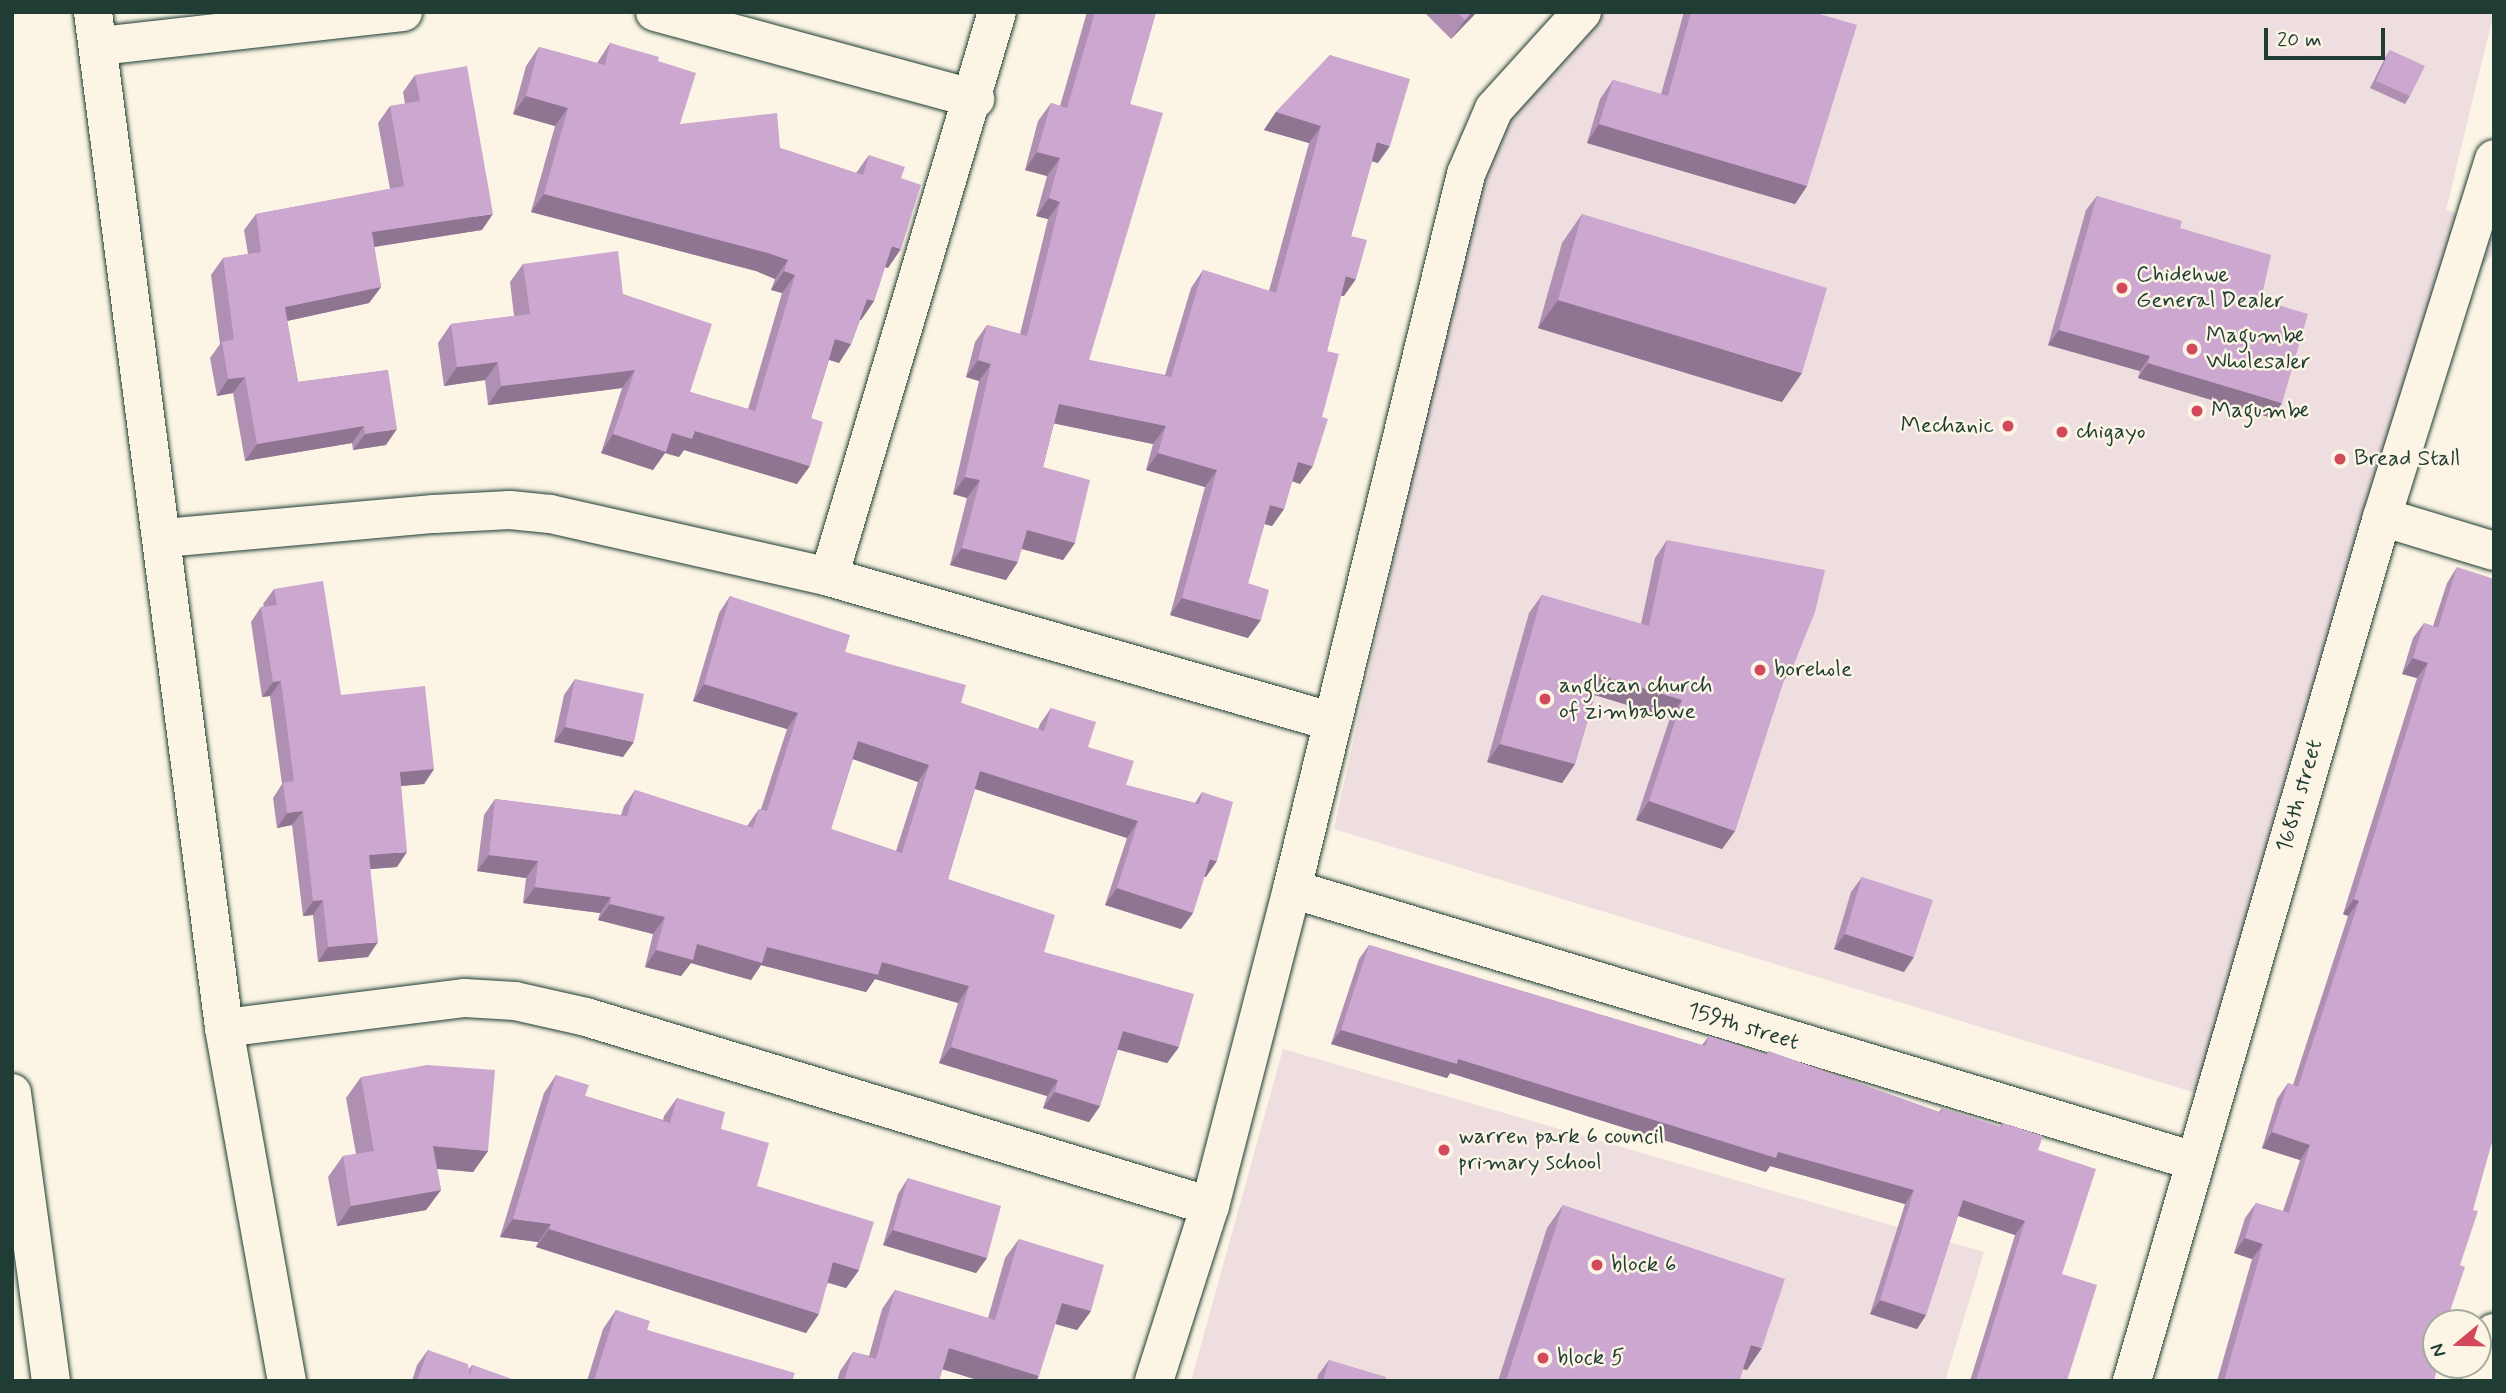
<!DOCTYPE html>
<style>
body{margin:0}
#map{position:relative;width:2506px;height:1393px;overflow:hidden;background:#fcf5e5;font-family:Mynerve,sans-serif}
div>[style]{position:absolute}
.built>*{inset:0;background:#eededf}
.roads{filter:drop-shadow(0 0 2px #1f3d34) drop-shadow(0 0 2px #1f3d34)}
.minor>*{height:38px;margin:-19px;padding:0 19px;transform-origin:19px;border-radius:19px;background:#fcf5e5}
.trunk>*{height:38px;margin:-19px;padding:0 19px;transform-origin:19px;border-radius:19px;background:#fcf5e5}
.wall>*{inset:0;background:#af90b3}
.shaded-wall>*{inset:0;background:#8f7592}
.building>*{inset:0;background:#cca7d0}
.dots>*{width:19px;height:19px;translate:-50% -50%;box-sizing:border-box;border:4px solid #fcf5e5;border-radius:50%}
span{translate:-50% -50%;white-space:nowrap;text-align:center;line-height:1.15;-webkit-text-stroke:5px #fcf5e5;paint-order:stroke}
.poi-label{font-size:23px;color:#1f3d34}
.left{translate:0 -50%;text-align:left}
.right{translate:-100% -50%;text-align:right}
.street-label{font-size:23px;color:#1f3d34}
.frame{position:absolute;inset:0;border:14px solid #1f3d34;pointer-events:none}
.north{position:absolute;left:2422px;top:1309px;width:70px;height:70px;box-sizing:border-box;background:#fcf5e5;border:2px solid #a4ab9e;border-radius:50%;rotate:251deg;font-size:19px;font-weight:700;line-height:28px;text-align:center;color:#1f3d34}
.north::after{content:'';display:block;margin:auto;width:24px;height:32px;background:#d1495b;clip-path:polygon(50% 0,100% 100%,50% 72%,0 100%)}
.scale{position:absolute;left:2264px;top:28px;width:121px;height:32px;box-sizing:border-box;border:4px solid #1f3d34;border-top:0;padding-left:9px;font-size:21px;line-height:24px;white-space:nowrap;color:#1f3d34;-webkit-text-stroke:5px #fcf5e5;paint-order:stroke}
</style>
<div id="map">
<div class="built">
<div style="clip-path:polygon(1592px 12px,2494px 12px,2446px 210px,2494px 227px,2494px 251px,2429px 336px,2209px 1097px,1334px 829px,1490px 123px)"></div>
<div style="clip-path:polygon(1283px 1049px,1984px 1252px,1945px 1381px,1191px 1381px)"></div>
</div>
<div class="roads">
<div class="minor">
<div style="left:93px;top:12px;width:1024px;rotate:82.65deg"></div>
<div style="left:224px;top:1028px;width:359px;rotate:79.9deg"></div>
<div style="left:655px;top:12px;width:332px;rotate:15.2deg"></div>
<div style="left:100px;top:46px;width:305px;rotate:-6.4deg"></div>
<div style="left:2382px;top:517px;width:117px;rotate:16.9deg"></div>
<div style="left:164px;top:538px;width:271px;rotate:-5.1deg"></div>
<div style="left:434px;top:514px;width:76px;rotate:-3deg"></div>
<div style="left:510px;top:510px;width:40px;rotate:5.7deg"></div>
<div style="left:550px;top:514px;width:286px;rotate:12.7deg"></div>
<div style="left:829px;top:577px;width:521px;rotate:16.04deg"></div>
<div style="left:829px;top:577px;width:589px;rotate:-73.44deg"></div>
<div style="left:1292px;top:889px;width:942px;rotate:16.78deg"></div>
<div style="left:224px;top:1028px;width:243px;rotate:-7.1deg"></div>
<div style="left:465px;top:998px;width:50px;rotate:3.4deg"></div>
<div style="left:515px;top:1001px;width:73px;rotate:12.7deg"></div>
<div style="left:586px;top:1017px;width:652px;rotate:16.85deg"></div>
<div style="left:1154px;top:1381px;width:184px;rotate:-72.3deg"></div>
<div style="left:1210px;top:1206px;width:327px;rotate:-75.5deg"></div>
<div style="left:1292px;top:889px;width:736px;rotate:-76.32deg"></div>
<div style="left:1466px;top:174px;width:71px;rotate:-66.7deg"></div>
<div style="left:1494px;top:109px;width:131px;rotate:-47.8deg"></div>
<div style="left:2132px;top:1381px;width:899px;rotate:-73.86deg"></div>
<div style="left:2382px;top:517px;width:375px;rotate:-72.6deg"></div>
<div style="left:2481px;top:1381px;width:50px;rotate:-74.8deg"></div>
</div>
<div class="trunk">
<div style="left:12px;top:1093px;width:291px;rotate:82.3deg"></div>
</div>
</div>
<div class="wall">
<div style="clip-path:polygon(1087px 12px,1156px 12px,1130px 104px,1089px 360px,1165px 375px,1191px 288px,1203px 270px,1269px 291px,1309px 143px,1264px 130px,1276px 112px,1330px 55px,1378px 163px,1372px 161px,1351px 236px,1344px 296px,1341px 296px,1327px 351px,1300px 484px,1292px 481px,1284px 509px,1272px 526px,1264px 524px,1248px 583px,1248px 638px,1170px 615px,1205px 487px,1146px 470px,1153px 444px,1054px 423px,1043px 467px,1075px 543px,1063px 560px,1022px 549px,1006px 580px,950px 565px,967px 498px,953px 494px,979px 381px,966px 377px,975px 342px,987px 325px,1020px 334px,1048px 219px,1036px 216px,1047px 176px,1025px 170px,1038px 121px,1051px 103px,1060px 106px)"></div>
<div style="clip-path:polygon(1424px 12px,1477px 12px,1451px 39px)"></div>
<div style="clip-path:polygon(1684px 12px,1813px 12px,1807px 186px,1795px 204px,1587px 143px,1600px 99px,1613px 80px,1661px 94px)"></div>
<div style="clip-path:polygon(610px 43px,658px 61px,680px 124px,780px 148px,856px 173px,869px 155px,901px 178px,888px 268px,885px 267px,874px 301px,861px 320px,860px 320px,851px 344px,839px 363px,829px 360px,811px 418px,797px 484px,684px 450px,679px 457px,665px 453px,653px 470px,601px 453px,622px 388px,488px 405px,485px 380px,444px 386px,438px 343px,451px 324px,514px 316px,510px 282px,523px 264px,623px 294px,690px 392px,748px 409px,782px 293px,771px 290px,775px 279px,756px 271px,531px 212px,555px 126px,513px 114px,526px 66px,539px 47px,597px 63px)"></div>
<div style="clip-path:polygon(2390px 50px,2410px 96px,2405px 104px,2370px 88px,2385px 58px)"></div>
<div style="clip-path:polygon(415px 75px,482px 230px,374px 247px,381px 287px,369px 303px,287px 321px,298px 382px,388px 370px,386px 445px,353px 450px,352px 443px,245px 461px,233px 393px,217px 396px,210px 358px,220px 344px,211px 275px,223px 258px,248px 254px,244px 230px,256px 214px,390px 189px,378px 123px,390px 106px,405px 104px,403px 92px)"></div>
<div style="clip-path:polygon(2097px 196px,2180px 228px,2261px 300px,2272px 418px,2138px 378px,2140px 371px,2048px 345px,2086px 210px)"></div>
<div style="clip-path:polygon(1582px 214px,1782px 402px,1538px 328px,1562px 243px)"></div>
<div style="clip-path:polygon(1667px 540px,1792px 669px,1784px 679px,1735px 831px,1722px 849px,1636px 820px,1670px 718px,1595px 695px,1575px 764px,1562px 783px,1487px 762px,1529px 613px,1542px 595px,1641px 624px,1655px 558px)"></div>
<div style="clip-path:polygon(2457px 567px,2434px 1381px,2217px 1381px,2252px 1259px,2234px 1253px,2245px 1218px,2256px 1203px,2283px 1211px,2300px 1160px,2262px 1148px,2277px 1099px,2288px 1083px,2293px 1085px,2348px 916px,2343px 914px,2417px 678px,2402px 674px,2413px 638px,2424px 623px,2433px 626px,2447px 583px)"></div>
<div style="clip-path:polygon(274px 589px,341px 695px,434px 769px,424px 784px,401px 786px,397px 867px,370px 869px,368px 957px,318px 962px,313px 915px,303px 916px,292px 825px,277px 828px,273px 798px,282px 784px,270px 696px,262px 697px,251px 622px,261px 607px,264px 606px,263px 604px)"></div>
<div style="clip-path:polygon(evenodd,730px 596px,845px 652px,961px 703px,1038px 729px,1040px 724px,1051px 708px,1088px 747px,1126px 785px,1195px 803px,1202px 792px,1206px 877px,1204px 877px,1193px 913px,1181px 929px,1105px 905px,1127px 838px,975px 789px,948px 879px,1044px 952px,1179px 1047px,1167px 1063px,1118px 1049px,1100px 1106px,1089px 1122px,1043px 1108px,1047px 1096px,939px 1063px,958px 1003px,875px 979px,866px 992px,761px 965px,751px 980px,691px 963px,681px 976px,645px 967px,653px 934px,598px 920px,600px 913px,523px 903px,526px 878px,477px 871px,484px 815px,495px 799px,621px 815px,624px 806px,635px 790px,747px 826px,759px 809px,761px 809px,787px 729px,693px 701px,719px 613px,730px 596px,853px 759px,918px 782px,896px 851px,831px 829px,853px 759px)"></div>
<div style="clip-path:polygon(575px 679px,623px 757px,554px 742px,564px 695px)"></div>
<div style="clip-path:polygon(1862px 877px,1904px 972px,1834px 949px,1851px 892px)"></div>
<div style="clip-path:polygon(1369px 945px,1702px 1045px,1709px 1036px,1766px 1055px,1768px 1051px,1939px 1112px,1942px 1108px,2000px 1127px,2003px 1123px,2038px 1150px,2062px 1274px,2067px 1381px,1970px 1381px,2015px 1235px,1958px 1216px,1926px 1315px,1917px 1329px,1870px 1314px,1905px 1204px,1770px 1166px,1766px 1172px,1450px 1073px,1447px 1078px,1331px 1044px,1359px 959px)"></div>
<div style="clip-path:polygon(556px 1075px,585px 1096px,663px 1120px,664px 1116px,677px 1098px,721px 1129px,757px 1186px,859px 1270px,846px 1288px,828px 1283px,806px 1333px,536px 1247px,538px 1242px,500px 1237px,544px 1093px)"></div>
<div style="clip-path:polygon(361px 1077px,488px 1151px,473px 1172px,437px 1169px,441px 1190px,426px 1210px,337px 1226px,328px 1177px,343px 1156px,356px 1154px,346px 1098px)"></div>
<div style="clip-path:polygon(908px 1178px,987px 1258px,976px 1273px,883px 1245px,898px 1194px)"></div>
<div style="clip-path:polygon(1563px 1205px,1747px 1370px,1743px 1369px,1739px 1381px,1498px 1381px,1547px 1228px)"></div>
<div style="clip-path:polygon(1019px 1239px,1091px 1311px,1077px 1330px,1055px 1324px,1036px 1381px,981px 1381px,942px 1369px,939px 1381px,837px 1381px,840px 1371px,853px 1352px,869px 1356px,882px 1309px,895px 1290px,988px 1318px,1005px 1258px)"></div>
<div style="clip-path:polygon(616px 1310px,647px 1330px,792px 1381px,587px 1381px,603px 1329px)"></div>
<div style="clip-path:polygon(428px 1350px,469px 1369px,472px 1365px,517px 1381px,412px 1381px,417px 1365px)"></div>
<div style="clip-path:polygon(1329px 1360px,1385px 1381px,1317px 1381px,1318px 1375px)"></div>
</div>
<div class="shaded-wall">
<div style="clip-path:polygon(1472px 12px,1477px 12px,1451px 39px,1465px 20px)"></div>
<div style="clip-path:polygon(526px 96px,568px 108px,555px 126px,513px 114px)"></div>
<div style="clip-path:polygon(1276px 112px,1321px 126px,1309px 143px,1264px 130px)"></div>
<div style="clip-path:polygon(1599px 124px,1807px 186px,1795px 204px,1587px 143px)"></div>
<div style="clip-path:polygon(1377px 142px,1390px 146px,1378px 163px,1365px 159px)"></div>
<div style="clip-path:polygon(1037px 152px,1060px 158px,1047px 176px,1025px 170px)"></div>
<div style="clip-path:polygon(544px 194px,768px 253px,788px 260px,775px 279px,756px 271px,531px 212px)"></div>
<div style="clip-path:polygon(1049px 198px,1060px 202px,1048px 219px,1036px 216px)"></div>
<div style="clip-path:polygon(493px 214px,482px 230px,360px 249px,372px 232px)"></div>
<div style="clip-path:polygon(892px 246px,901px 249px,888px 268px,879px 265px)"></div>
<div style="clip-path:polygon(784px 271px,795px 275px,782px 293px,771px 290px)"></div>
<div style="clip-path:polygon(1346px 276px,1356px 279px,1344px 296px,1334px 294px)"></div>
<div style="clip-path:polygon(381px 287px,369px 303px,273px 324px,285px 307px)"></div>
<div style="clip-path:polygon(867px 299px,874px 301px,861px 320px,854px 317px)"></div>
<div style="clip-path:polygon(1558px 300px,1802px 373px,1782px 402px,1538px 328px)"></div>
<div style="clip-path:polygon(2059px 330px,2150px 356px,2140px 371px,2048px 345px)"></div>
<div style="clip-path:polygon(835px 339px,851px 344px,839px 363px,822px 357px)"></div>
<div style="clip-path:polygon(978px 360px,991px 364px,979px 381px,966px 377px)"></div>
<div style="clip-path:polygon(498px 362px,485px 380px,444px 386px,457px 367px)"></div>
<div style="clip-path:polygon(2148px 363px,2282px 403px,2272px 418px,2138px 378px)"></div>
<div style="clip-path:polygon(635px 370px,622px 388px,488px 405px,501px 386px)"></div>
<div style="clip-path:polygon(245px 377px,233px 393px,217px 396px,228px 379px)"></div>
<div style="clip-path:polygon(1059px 404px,1166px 426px,1153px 444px,1047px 422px)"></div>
<div style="clip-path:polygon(364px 426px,352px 443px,245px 461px,257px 444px)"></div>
<div style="clip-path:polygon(397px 429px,386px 445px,353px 450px,365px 434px)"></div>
<div style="clip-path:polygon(695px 431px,810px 466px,797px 484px,684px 450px,679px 457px,665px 453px,653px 470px,601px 453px,613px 434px)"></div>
<div style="clip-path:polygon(1158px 453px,1217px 470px,1205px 487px,1146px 470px)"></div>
<div style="clip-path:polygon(1298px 462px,1313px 466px,1300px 484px,1286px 479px)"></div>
<div style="clip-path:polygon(965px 477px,980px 480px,967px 498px,953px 494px)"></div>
<div style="clip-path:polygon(1270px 505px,1284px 509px,1272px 526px,1257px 522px)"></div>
<div style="clip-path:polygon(1027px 530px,1075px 543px,1063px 560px,1015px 547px)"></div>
<div style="clip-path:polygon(962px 548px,1018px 562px,1006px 580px,950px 565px)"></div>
<div style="clip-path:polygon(1182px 598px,1261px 620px,1248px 638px,1170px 615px)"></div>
<div style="clip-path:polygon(2413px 658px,2428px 663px,2417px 678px,2402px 674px)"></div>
<div style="clip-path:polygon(1788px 668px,1792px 669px,1779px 687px)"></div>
<div style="clip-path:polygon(1600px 675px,1682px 700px,1670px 718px,1588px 693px)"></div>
<div style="clip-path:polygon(281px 681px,270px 696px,262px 697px,273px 682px)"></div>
<div style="clip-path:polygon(704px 684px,798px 713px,787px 729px,693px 701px)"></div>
<div style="clip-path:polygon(565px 727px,634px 742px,623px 757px,554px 742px)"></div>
<div style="clip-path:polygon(858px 741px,929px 765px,918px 782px,847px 757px)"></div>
<div style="clip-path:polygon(1500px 744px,1575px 764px,1562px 783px,1487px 762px)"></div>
<div style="clip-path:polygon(434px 769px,424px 784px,389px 787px,400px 772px)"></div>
<div style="clip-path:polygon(980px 771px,1138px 821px,1127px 838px,969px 787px)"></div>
<div style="clip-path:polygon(1649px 801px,1735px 831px,1722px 849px,1636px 820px)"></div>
<div style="clip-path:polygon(303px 811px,292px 825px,277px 828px,287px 813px)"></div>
<div style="clip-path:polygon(407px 852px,397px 867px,358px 870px,369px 855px)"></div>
<div style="clip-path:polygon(489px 855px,538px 861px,526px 878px,477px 871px)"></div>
<div style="clip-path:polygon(1210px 859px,1217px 861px,1206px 877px,1198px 875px)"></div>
<div style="clip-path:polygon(535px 887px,611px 897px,600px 913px,523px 903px)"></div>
<div style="clip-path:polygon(1117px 888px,1193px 913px,1181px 929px,1105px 905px)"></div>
<div style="clip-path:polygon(2354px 899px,2359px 901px,2348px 916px,2343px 914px)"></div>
<div style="clip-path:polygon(323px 900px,313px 915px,303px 916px,313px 901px)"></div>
<div style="clip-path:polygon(610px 904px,665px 917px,653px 934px,598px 920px)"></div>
<div style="clip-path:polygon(1845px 934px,1914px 957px,1904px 972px,1834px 949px)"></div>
<div style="clip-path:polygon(378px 942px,368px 957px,318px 962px,328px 947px)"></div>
<div style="clip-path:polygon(697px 944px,767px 947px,882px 962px,969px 986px,958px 1003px,875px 979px,866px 992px,761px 965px,751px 980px,691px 963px,681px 976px,645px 967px,656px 950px)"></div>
<div style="clip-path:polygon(1341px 1030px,1458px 1059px,1914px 1190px,1905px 1204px,1770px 1166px,1766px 1172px,1450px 1073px,1447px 1078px,1331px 1044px)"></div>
<div style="clip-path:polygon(1123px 1031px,1179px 1047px,1167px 1063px,1112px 1048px)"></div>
<div style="clip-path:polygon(951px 1047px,1058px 1080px,1047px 1096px,939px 1063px)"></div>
<div style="clip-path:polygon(1055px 1092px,1100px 1106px,1089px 1122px,1043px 1108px)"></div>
<div style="clip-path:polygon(2272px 1132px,2310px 1145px,2300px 1160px,2262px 1148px)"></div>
<div style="clip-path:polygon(433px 1146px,488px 1151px,473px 1172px,418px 1167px)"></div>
<div style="clip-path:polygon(441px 1190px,426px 1210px,337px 1226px,351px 1206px)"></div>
<div style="clip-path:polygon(1963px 1200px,2025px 1221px,2015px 1235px,1953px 1214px)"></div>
<div style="clip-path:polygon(513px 1219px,551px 1224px,538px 1242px,500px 1237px)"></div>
<div style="clip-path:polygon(549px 1229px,819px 1314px,806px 1333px,536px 1247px)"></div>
<div style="clip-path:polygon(893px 1230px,987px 1258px,976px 1273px,883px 1245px)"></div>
<div style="clip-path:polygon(2245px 1238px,2263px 1244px,2252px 1259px,2234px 1253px)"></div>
<div style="clip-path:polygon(833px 1262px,859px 1270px,846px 1288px,821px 1280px)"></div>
<div style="clip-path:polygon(1880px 1300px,1926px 1315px,1917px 1329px,1870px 1314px)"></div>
<div style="clip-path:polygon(1062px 1303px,1091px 1311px,1077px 1330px,1049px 1322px)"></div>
<div style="clip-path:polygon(1751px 1345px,1762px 1348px,1747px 1370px,1735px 1367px)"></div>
<div style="clip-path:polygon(949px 1348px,1039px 1376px,1036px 1381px,981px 1381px,935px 1367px)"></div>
</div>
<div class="building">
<div style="clip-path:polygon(1095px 12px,1156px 12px,1130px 104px,1163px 113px,1089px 360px,1171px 377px,1203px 270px,1276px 293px,1321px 126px,1276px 112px,1330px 55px,1410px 79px,1390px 146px,1377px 142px,1351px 236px,1367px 240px,1356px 279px,1346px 276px,1327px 351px,1339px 354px,1322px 417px,1328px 419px,1313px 466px,1298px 462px,1284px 509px,1270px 505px,1248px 583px,1269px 590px,1261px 620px,1182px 598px,1217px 470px,1158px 453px,1166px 426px,1059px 404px,1043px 467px,1090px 480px,1075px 543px,1027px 530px,1018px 562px,962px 548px,980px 480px,965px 477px,991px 364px,978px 360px,987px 325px,1027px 336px,1060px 202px,1049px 198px,1060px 158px,1037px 152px,1051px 103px,1067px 108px)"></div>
<div style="clip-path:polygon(1457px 12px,1472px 12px,1465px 20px)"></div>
<div style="clip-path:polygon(1691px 12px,1813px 12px,1857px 25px,1807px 186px,1599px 124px,1613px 80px,1668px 96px)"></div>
<div style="clip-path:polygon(610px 43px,659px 57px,658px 61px,696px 73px,680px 124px,777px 113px,780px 148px,863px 175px,869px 155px,905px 167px,901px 178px,921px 185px,901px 249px,892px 246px,874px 301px,867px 299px,851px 344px,835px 339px,811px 418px,823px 422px,810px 466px,695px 431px,692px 439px,672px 433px,666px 452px,613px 434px,635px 370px,501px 386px,498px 362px,457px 367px,451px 324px,530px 314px,523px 264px,618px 251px,623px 294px,712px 324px,690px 392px,755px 411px,795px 275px,784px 271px,788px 260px,768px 253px,544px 194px,568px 108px,526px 96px,539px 47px,605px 65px)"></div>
<div style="clip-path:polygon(2390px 50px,2425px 66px,2410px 96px,2376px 81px)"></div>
<div style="clip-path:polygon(467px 66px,493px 214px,372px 232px,381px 287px,285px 307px,298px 382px,388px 370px,397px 429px,365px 434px,364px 426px,257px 444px,245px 377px,228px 379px,222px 342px,234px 339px,223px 258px,261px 252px,256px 214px,404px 186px,390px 106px,420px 101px,415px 75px)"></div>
<div style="clip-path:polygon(2097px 196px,2182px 221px,2180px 228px,2271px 255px,2261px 300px,2308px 314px,2282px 403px,2148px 363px,2150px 356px,2059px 330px)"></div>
<div style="clip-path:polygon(1582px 214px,1827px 288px,1802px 373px,1558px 300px)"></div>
<div style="clip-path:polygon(1667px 540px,1825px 570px,1815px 612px,1792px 669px,1788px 668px,1735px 831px,1649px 801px,1682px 700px,1600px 675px,1575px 764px,1500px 744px,1542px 595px,1649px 626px)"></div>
<div style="clip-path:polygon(2457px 567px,2494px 579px,2494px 1135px,2473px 1210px,2478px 1211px,2460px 1265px,2465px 1267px,2446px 1323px,2436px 1323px,2436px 1365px,2438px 1365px,2434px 1381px,2224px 1381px,2263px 1244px,2245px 1238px,2256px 1203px,2289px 1213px,2310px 1145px,2272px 1132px,2288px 1083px,2298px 1087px,2359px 901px,2354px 899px,2428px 663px,2413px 658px,2424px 623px,2438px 628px)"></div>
<div style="clip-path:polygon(323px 581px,341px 695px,425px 686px,434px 769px,400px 772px,407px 852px,369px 855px,378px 942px,328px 947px,323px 900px,313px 901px,303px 811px,287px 813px,283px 783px,294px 781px,281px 681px,273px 682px,261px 607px,277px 605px,274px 589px)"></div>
<div style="clip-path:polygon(evenodd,730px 596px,850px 635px,845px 652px,966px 685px,961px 703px,1044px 731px,1051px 708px,1096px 722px,1088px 747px,1134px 761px,1126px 785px,1199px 804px,1202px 792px,1233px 802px,1217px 861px,1210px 859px,1193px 913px,1117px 888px,1138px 821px,980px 771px,948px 879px,1055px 915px,1044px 952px,1194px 994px,1179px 1047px,1123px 1031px,1100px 1106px,1055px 1092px,1058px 1080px,951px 1047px,969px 986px,882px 962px,878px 975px,767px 947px,762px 963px,697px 944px,693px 960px,656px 950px,665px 917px,610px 904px,611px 897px,535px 887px,538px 861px,489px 855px,495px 799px,627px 816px,635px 790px,753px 828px,759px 809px,767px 811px,798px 713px,704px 684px,730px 596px,858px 741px,929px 765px,902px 853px,831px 829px,858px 741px)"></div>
<div style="clip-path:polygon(575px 679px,644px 694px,634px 742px,565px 727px)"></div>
<div style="clip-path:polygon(1862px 877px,1933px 900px,1914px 957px,1845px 934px)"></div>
<div style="clip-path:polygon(1369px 945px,1705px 1046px,1709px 1036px,1767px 1055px,1768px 1051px,1941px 1113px,1942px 1108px,2001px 1127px,2003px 1123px,2043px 1136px,2038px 1150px,2096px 1169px,2062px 1274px,2097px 1285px,2067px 1381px,1976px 1381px,2025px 1221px,1963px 1200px,1926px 1315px,1880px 1300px,1914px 1190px,1778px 1152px,1776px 1158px,1458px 1059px,1457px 1064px,1341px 1030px)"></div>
<div style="clip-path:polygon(427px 1065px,495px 1070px,488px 1151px,433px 1146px,441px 1190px,351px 1206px,343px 1156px,374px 1151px,361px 1077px)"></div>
<div style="clip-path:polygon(556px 1075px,589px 1085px,585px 1096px,670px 1123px,677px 1098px,725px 1112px,721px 1129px,769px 1143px,757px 1186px,874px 1222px,859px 1270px,833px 1262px,819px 1314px,549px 1229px,551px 1224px,513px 1219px)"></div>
<div style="clip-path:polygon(908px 1178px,1001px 1206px,987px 1258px,893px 1230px)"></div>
<div style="clip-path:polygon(1563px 1205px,1785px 1279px,1762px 1348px,1751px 1345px,1739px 1381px,1506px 1381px)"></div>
<div style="clip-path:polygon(1019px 1239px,1104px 1265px,1091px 1311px,1062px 1303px,1039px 1376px,949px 1348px,939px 1381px,844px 1381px,853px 1352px,876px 1359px,895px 1290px,995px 1320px)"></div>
<div style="clip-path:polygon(616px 1310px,650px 1321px,647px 1330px,795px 1373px,792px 1381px,594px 1381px)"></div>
<div style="clip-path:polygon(428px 1350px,468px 1364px,470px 1376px,472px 1365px,517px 1381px,417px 1381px)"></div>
<div style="clip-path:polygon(1329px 1360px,1386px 1377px,1385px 1381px,1323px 1381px)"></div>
</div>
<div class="dots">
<div style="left:2122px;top:288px;background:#d1495b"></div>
<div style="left:2192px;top:349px;background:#d1495b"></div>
<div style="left:2197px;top:411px;background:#d1495b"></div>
<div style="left:2008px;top:426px;background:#d1495b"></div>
<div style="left:2062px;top:432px;background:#d1495b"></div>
<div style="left:2340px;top:459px;background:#d1495b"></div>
<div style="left:1760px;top:670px;background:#d1495b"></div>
<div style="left:1545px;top:699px;background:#d1495b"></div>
<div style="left:1444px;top:1150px;background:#d1495b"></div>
<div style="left:1597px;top:1265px;background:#d1495b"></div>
<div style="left:1543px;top:1358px;background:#d1495b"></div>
</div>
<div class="poi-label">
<span class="left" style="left:2136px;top:288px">Chidehwe<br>General Dealer</span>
<span class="left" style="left:2206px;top:349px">Magumbe<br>Wholesaler</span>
<span class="left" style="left:2211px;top:411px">Magumbe</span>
<span class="right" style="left:1994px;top:426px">Mechanic</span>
<span class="left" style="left:2076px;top:432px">chigayo</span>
<span class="left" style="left:2354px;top:459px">Bread Stall</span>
<span class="left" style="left:1774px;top:670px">borehole</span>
<span class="left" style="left:1559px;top:699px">anglican church<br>of zimbabwe</span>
<span class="left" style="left:1458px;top:1150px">warren park 6 council<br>primary school</span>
<span class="left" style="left:1611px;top:1265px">block 6</span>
<span class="left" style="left:1557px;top:1358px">block 5</span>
</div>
<div class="street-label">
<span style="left:2300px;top:796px;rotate:-74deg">168th street</span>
<span style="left:1743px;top:1027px;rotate:17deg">159th street</span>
</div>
<div class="frame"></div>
<div class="north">N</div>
<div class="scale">20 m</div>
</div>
